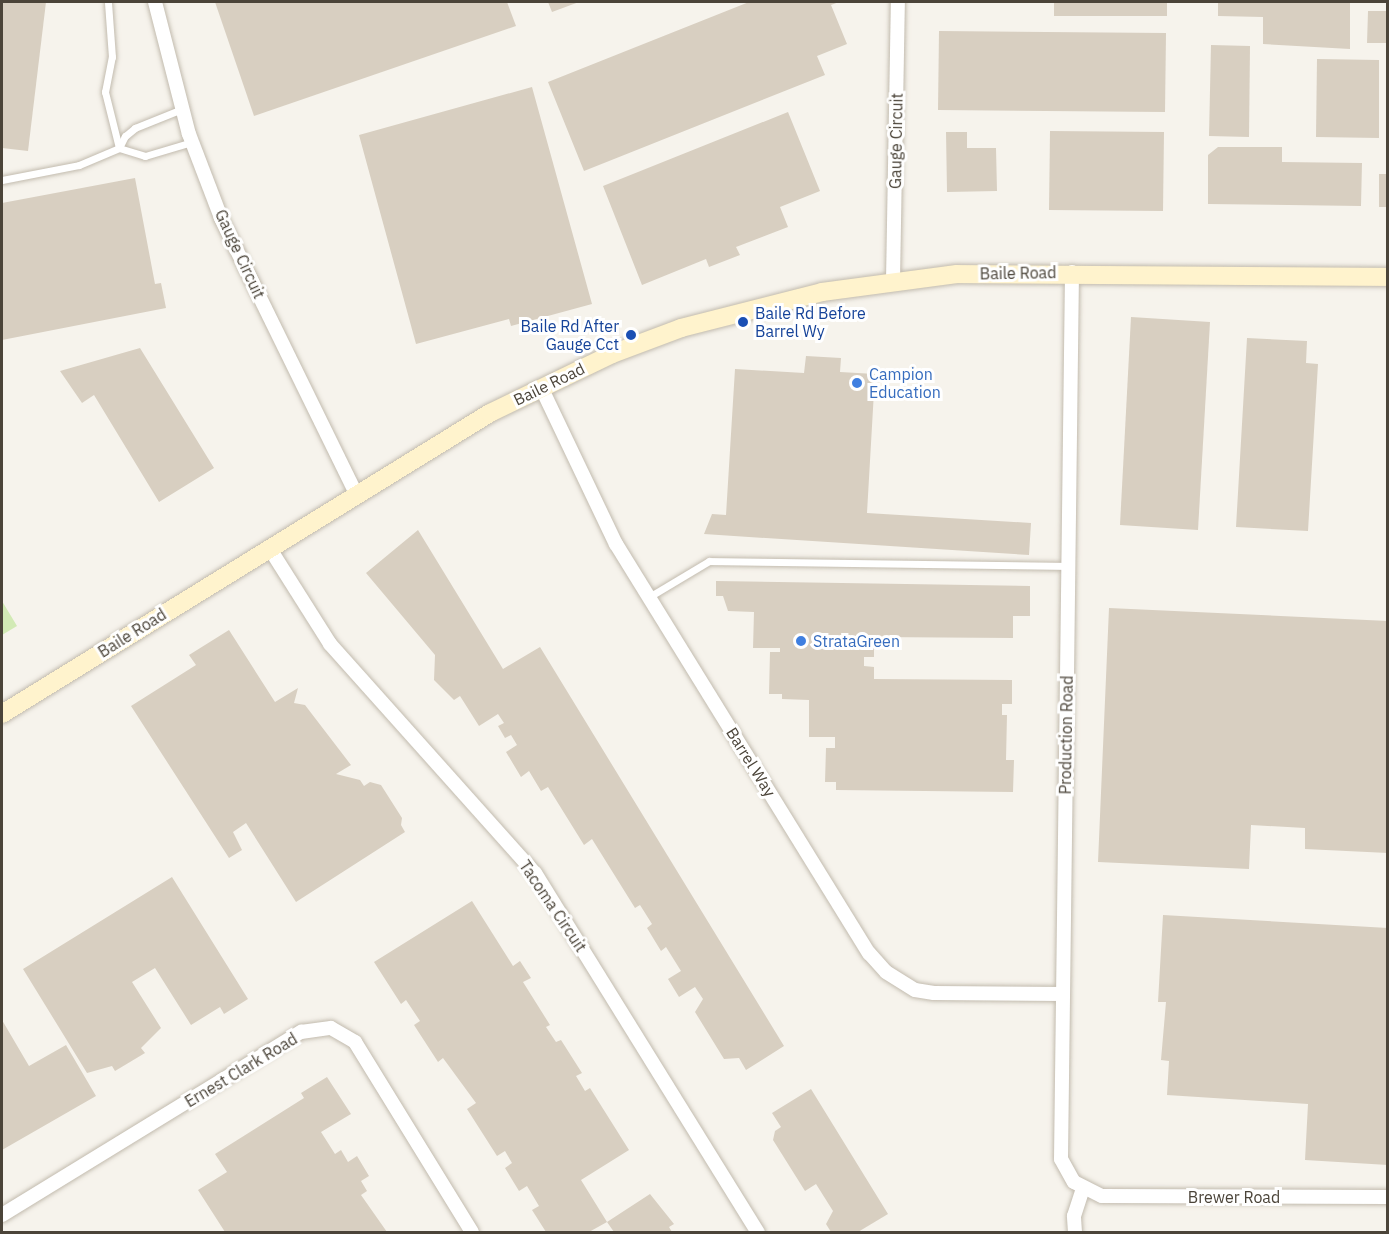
<!DOCTYPE html>
<style>
body{margin:0}
#map{position:relative;width:1389px;height:1234px;overflow:hidden;background:#f6f3ec;font-family:"IBM Plex Sans",sans-serif}
div>[style]{position:absolute}
.green>*{inset:0;background:#d2eab5}
.building>*{inset:0;background:#d8cfc1}
.roads{filter:drop-shadow(0 0 2px #c2bbae) drop-shadow(0 0 2px #c2bbae)}
.lane>*{height:7px;margin:-3.5px;padding:0 3.5px;transform-origin:3.5px;border-radius:3.5px;background:#fff}
.street>*{height:14px;margin:-7px;padding:0 7px;transform-origin:7px;border-radius:7px;background:#fff}
.secondary>*{height:18px;margin:-9px;padding:0 9px;transform-origin:9px;border-radius:9px;background:#fff3cd}
.dots>*{width:16px;height:16px;translate:-50% -50%;box-sizing:border-box;border:3px solid #fff;border-radius:50%}
span{translate:-50% -50%;white-space:nowrap;text-align:center;line-height:1.15;-webkit-text-stroke:6px #fff;paint-order:stroke}
.street-label{font-size:16px;color:#4b4439}
.transit-label{font-size:16px;color:#164399}
.left{translate:0 -50%;text-align:left}
.right{translate:-100% -50%;text-align:right}
.shop-label{font-size:16px;color:#366cbe}
.frame{position:absolute;inset:0;border:3px solid #4b4439;pointer-events:none}
</style>
<div id="map">
<div class="green">
<div style="clip-path:polygon(2px 601px,17px 626px,2px 635px)"></div>
</div>
<div class="building">
<div style="clip-path:polygon(2px 2px,46px 2px,28px 151px,2px 148px)"></div>
<div style="clip-path:polygon(215px 2px,507px 2px,516px 26px,254px 116px)"></div>
<div style="clip-path:polygon(548px 2px,579px 2px,552px 12px)"></div>
<div style="clip-path:polygon(749px 2px,839px 2px,831px 5px,847px 44px,817px 56px,825px 75px,584px 171px,548px 82px)"></div>
<div style="clip-path:polygon(1054px 2px,1167px 2px,1167px 16px,1054px 16px)"></div>
<div style="clip-path:polygon(1218px 2px,1350px 2px,1350px 49px,1263px 44px,1263px 17px,1218px 16px)"></div>
<div style="clip-path:polygon(1368px 11px,1388px 11px,1388px 43px,1367px 43px)"></div>
<div style="clip-path:polygon(939px 31px,1166px 33px,1165px 112px,938px 110px)"></div>
<div style="clip-path:polygon(1211px 45px,1250px 46px,1249px 137px,1209px 136px)"></div>
<div style="clip-path:polygon(1317px 59px,1379px 60px,1379px 138px,1316px 137px)"></div>
<div style="clip-path:polygon(532px 87px,592px 304px,511px 326px,509px 319px,416px 344px,359px 135px)"></div>
<div style="clip-path:polygon(788px 112px,820px 191px,780px 207px,788px 227px,736px 247px,740px 255px,709px 267px,706px 259px,642px 285px,603px 186px)"></div>
<div style="clip-path:polygon(1050px 131px,1164px 132px,1163px 211px,1049px 210px)"></div>
<div style="clip-path:polygon(946px 132px,967px 132px,967px 148px,996px 148px,997px 191px,947px 192px)"></div>
<div style="clip-path:polygon(1218px 147px,1282px 147px,1282px 162px,1362px 163px,1361px 206px,1208px 204px,1208px 155px)"></div>
<div style="clip-path:polygon(1379px 174px,1388px 174px,1388px 207px,1379px 207px)"></div>
<div style="clip-path:polygon(135px 178px,155px 284px,161px 283px,166px 308px,2px 340px,2px 203px)"></div>
<div style="clip-path:polygon(1131px 317px,1210px 322px,1198px 530px,1120px 525px)"></div>
<div style="clip-path:polygon(1247px 338px,1307px 341px,1306px 363px,1318px 364px,1308px 531px,1236px 527px)"></div>
<div style="clip-path:polygon(140px 348px,214px 468px,159px 502px,94px 395px,82px 403px,60px 371px)"></div>
<div style="clip-path:polygon(806px 356px,841px 358px,840px 372px,875px 374px,867px 513px,1031px 523px,1029px 555px,704px 534px,712px 514px,726px 515px,735px 369px,804px 373px)"></div>
<div style="clip-path:polygon(418px 530px,503px 669px,540px 647px,784px 1046px,746px 1070px,739px 1058px,724px 1059px,695px 1012px,703px 999px,695px 987px,679px 997px,668px 979px,681px 971px,666px 947px,661px 951px,647px 928px,652px 924px,640px 905px,635px 908px,592px 839px,584px 845px,548px 787px,541px 791px,529px 771px,521px 777px,506px 752px,517px 745px,511px 735px,505px 738px,498px 726px,504px 723px,498px 714px,479px 726px,460px 696px,454px 700px,434px 680px,435px 655px,366px 573px)"></div>
<div style="clip-path:polygon(716px 581px,1030px 586px,1030px 616px,1013px 616px,1013px 638px,874px 637px,874px 657px,864px 657px,864px 666px,874px 667px,874px 679px,1012px 680px,1012px 704px,1002px 704px,1002px 715px,1007px 715px,1006px 760px,1014px 760px,1013px 792px,836px 790px,836px 782px,825px 782px,826px 748px,835px 748px,835px 737px,809px 737px,809px 700px,782px 699px,782px 694px,769px 694px,770px 652px,780px 652px,780px 648px,753px 648px,754px 612px,728px 611px,723px 596px,716px 596px)"></div>
<div style="clip-path:polygon(1109px 608px,1388px 621px,1388px 853px,1305px 849px,1305px 828px,1251px 825px,1249px 869px,1098px 862px)"></div>
<div style="clip-path:polygon(229px 630px,275px 702px,298px 688px,294px 703px,305px 705px,351px 765px,336px 774px,360px 780px,364px 786px,370px 782px,381px 785px,402px 818px,401px 825px,405px 832px,296px 902px,246px 823px,233px 832px,242px 850px,229px 858px,131px 706px,196px 665px,189px 655px)"></div>
<div style="clip-path:polygon(172px 877px,248px 999px,224px 1014px,220px 1007px,191px 1025px,155px 968px,132px 982px,161px 1028px,141px 1048px,145px 1053px,115px 1071px,112px 1066px,87px 1073px,23px 969px)"></div>
<div style="clip-path:polygon(472px 901px,513px 966px,520px 961px,531px 978px,523px 982px,550px 1025px,546px 1027px,556px 1042px,561px 1040px,582px 1073px,576px 1076px,585px 1091px,590px 1088px,629px 1150px,581px 1180px,607px 1222px,589px 1232px,546px 1232px,532px 1210px,539px 1206px,527px 1186px,519px 1191px,505px 1168px,512px 1163px,505px 1151px,497px 1156px,467px 1109px,476px 1103px,443px 1058px,438px 1062px,414px 1025px,420px 1021px,406px 1000px,401px 1004px,374px 962px)"></div>
<div style="clip-path:polygon(1163px 915px,1388px 928px,1388px 1165px,1305px 1160px,1308px 1104px,1167px 1095px,1169px 1061px,1161px 1060px,1166px 1002px,1158px 1002px)"></div>
<div style="clip-path:polygon(2px 1020px,29px 1066px,66px 1045px,96px 1096px,2px 1150px)"></div>
<div style="clip-path:polygon(327px 1077px,351px 1114px,321px 1132px,335px 1154px,341px 1150px,348px 1162px,357px 1156px,369px 1176px,361px 1181px,367px 1191px,361px 1195px,387px 1232px,225px 1232px,198px 1190px,227px 1172px,215px 1154px,304px 1098px,301px 1093px)"></div>
<div style="clip-path:polygon(811px 1089px,888px 1214px,858px 1232px,831px 1232px,826px 1224px,833px 1211px,816px 1184px,805px 1191px,773px 1140px,775px 1131px,781px 1127px,772px 1113px)"></div>
<div style="clip-path:polygon(650px 1194px,674px 1224px,669px 1227px,672px 1232px,614px 1232px,607px 1222px)"></div>
</div>
<div class="roads">
<div class="lane">
<div style="left:182px;top:109px;width:51px;rotate:158deg"></div>
<div style="left:135px;top:128px;width:13px;rotate:141deg"></div>
<div style="left:125px;top:136px;width:13px;rotate:117deg"></div>
<div style="left:119px;top:148px;width:27px;rotate:17deg"></div>
<div style="left:145px;top:156px;width:49px;rotate:-16.6deg"></div>
<div style="left:2px;top:180px;width:78px;rotate:-11deg"></div>
<div style="left:79px;top:165px;width:43px;rotate:-23deg"></div>
<div style="left:119px;top:148px;width:58px;rotate:-104deg"></div>
<div style="left:105px;top:92px;width:36px;rotate:-79deg"></div>
<div style="left:112px;top:57px;width:55px;rotate:-94.2deg"></div>
<div style="left:649px;top:597px;width:70px;rotate:-31deg"></div>
<div style="left:709px;top:561px;width:359px;rotate:0.8deg"></div>
</div>
<div class="street">
<div style="left:155px;top:2px;width:136px;rotate:75.6deg"></div>
<div style="left:189px;top:134px;width:90px;rotate:69.1deg"></div>
<div style="left:221px;top:218px;width:307px;rotate:63.9deg"></div>
<div style="left:1072px;top:272px;width:887px;rotate:90.71deg"></div>
<div style="left:1061px;top:1159px;width:26px;rotate:61deg"></div>
<div style="left:1074px;top:1182px;width:31px;rotate:27deg"></div>
<div style="left:1102px;top:1196px;width:286px;rotate:0.2deg"></div>
<div style="left:893px;top:281px;width:279px;rotate:-89deg"></div>
<div style="left:541px;top:387px;width:174px;rotate:64.5deg"></div>
<div style="left:616px;top:544px;width:481px;rotate:58.3deg"></div>
<div style="left:869px;top:953px;width:25px;rotate:48deg"></div>
<div style="left:886px;top:972px;width:34px;rotate:32deg"></div>
<div style="left:915px;top:990px;width:19px;rotate:9deg"></div>
<div style="left:934px;top:993px;width:128px;rotate:0.4deg"></div>
<div style="left:270px;top:549px;width:112px;rotate:57.7deg"></div>
<div style="left:330px;top:644px;width:307px;rotate:48.2deg"></div>
<div style="left:535px;top:873px;width:423px;rotate:58.2deg"></div>
<div style="left:2px;top:1215px;width:351px;rotate:-31.5deg"></div>
<div style="left:301px;top:1032px;width:30px;rotate:-8deg"></div>
<div style="left:331px;top:1028px;width:28px;rotate:30deg"></div>
<div style="left:355px;top:1042px;width:223px;rotate:58.4deg"></div>
<div style="left:1075px;top:1232px;width:16px;rotate:-94deg"></div>
<div style="left:1074px;top:1216px;width:28px;rotate:-72deg"></div>
</div>
<div class="secondary">
<div style="left:2px;top:714px;width:573px;rotate:-31.67deg"></div>
<div style="left:490px;top:413px;width:136px;rotate:-25.8deg"></div>
<div style="left:612px;top:354px;width:74px;rotate:-20.6deg"></div>
<div style="left:681px;top:328px;width:146px;rotate:-14.3deg"></div>
<div style="left:822px;top:292px;width:136px;rotate:-7.6deg"></div>
<div style="left:957px;top:274px;width:431px;rotate:0.4deg"></div>
</div>
</div>
<div class="dots">
<div style="left:743px;top:322px;background:#1a4fb4"></div>
<div style="left:631px;top:335px;background:#1a4fb4"></div>
<div style="left:857px;top:383px;background:#3f7fe0"></div>
<div style="left:801px;top:641px;background:#3f7fe0"></div>
</div>
<div class="street-label">
<span style="left:896px;top:141px;rotate:-89deg">Gauge Circuit</span>
<span style="left:240px;top:254px;rotate:65deg">Gauge Circuit</span>
<span style="left:1018px;top:273px;rotate:-1deg">Baile Road</span>
<span style="left:549px;top:384px;rotate:-26deg">Baile Road</span>
<span style="left:132px;top:633px;rotate:-32deg">Baile Road</span>
<span style="left:1066px;top:735px;rotate:-89deg">Production Road</span>
<span style="left:751px;top:762px;rotate:58deg">Barrel Way</span>
<span style="left:553px;top:906px;rotate:56deg">Tacoma Circuit</span>
<span style="left:241px;top:1070px;rotate:-31deg">Ernest Clark Road</span>
<span style="left:1234px;top:1197px">Brewer Road</span>
</div>
<div class="transit-label">
<span class="left" style="left:755px;top:322px">Baile Rd Before<br>Barrel Wy</span>
<span class="right" style="left:619px;top:335px">Baile Rd After<br>Gauge Cct</span>
</div>
<div class="shop-label">
<span class="left" style="left:869px;top:383px">Campion<br>Education</span>
<span class="left" style="left:813px;top:641px">StrataGreen</span>
</div>
<div class="frame"></div>
</div>
